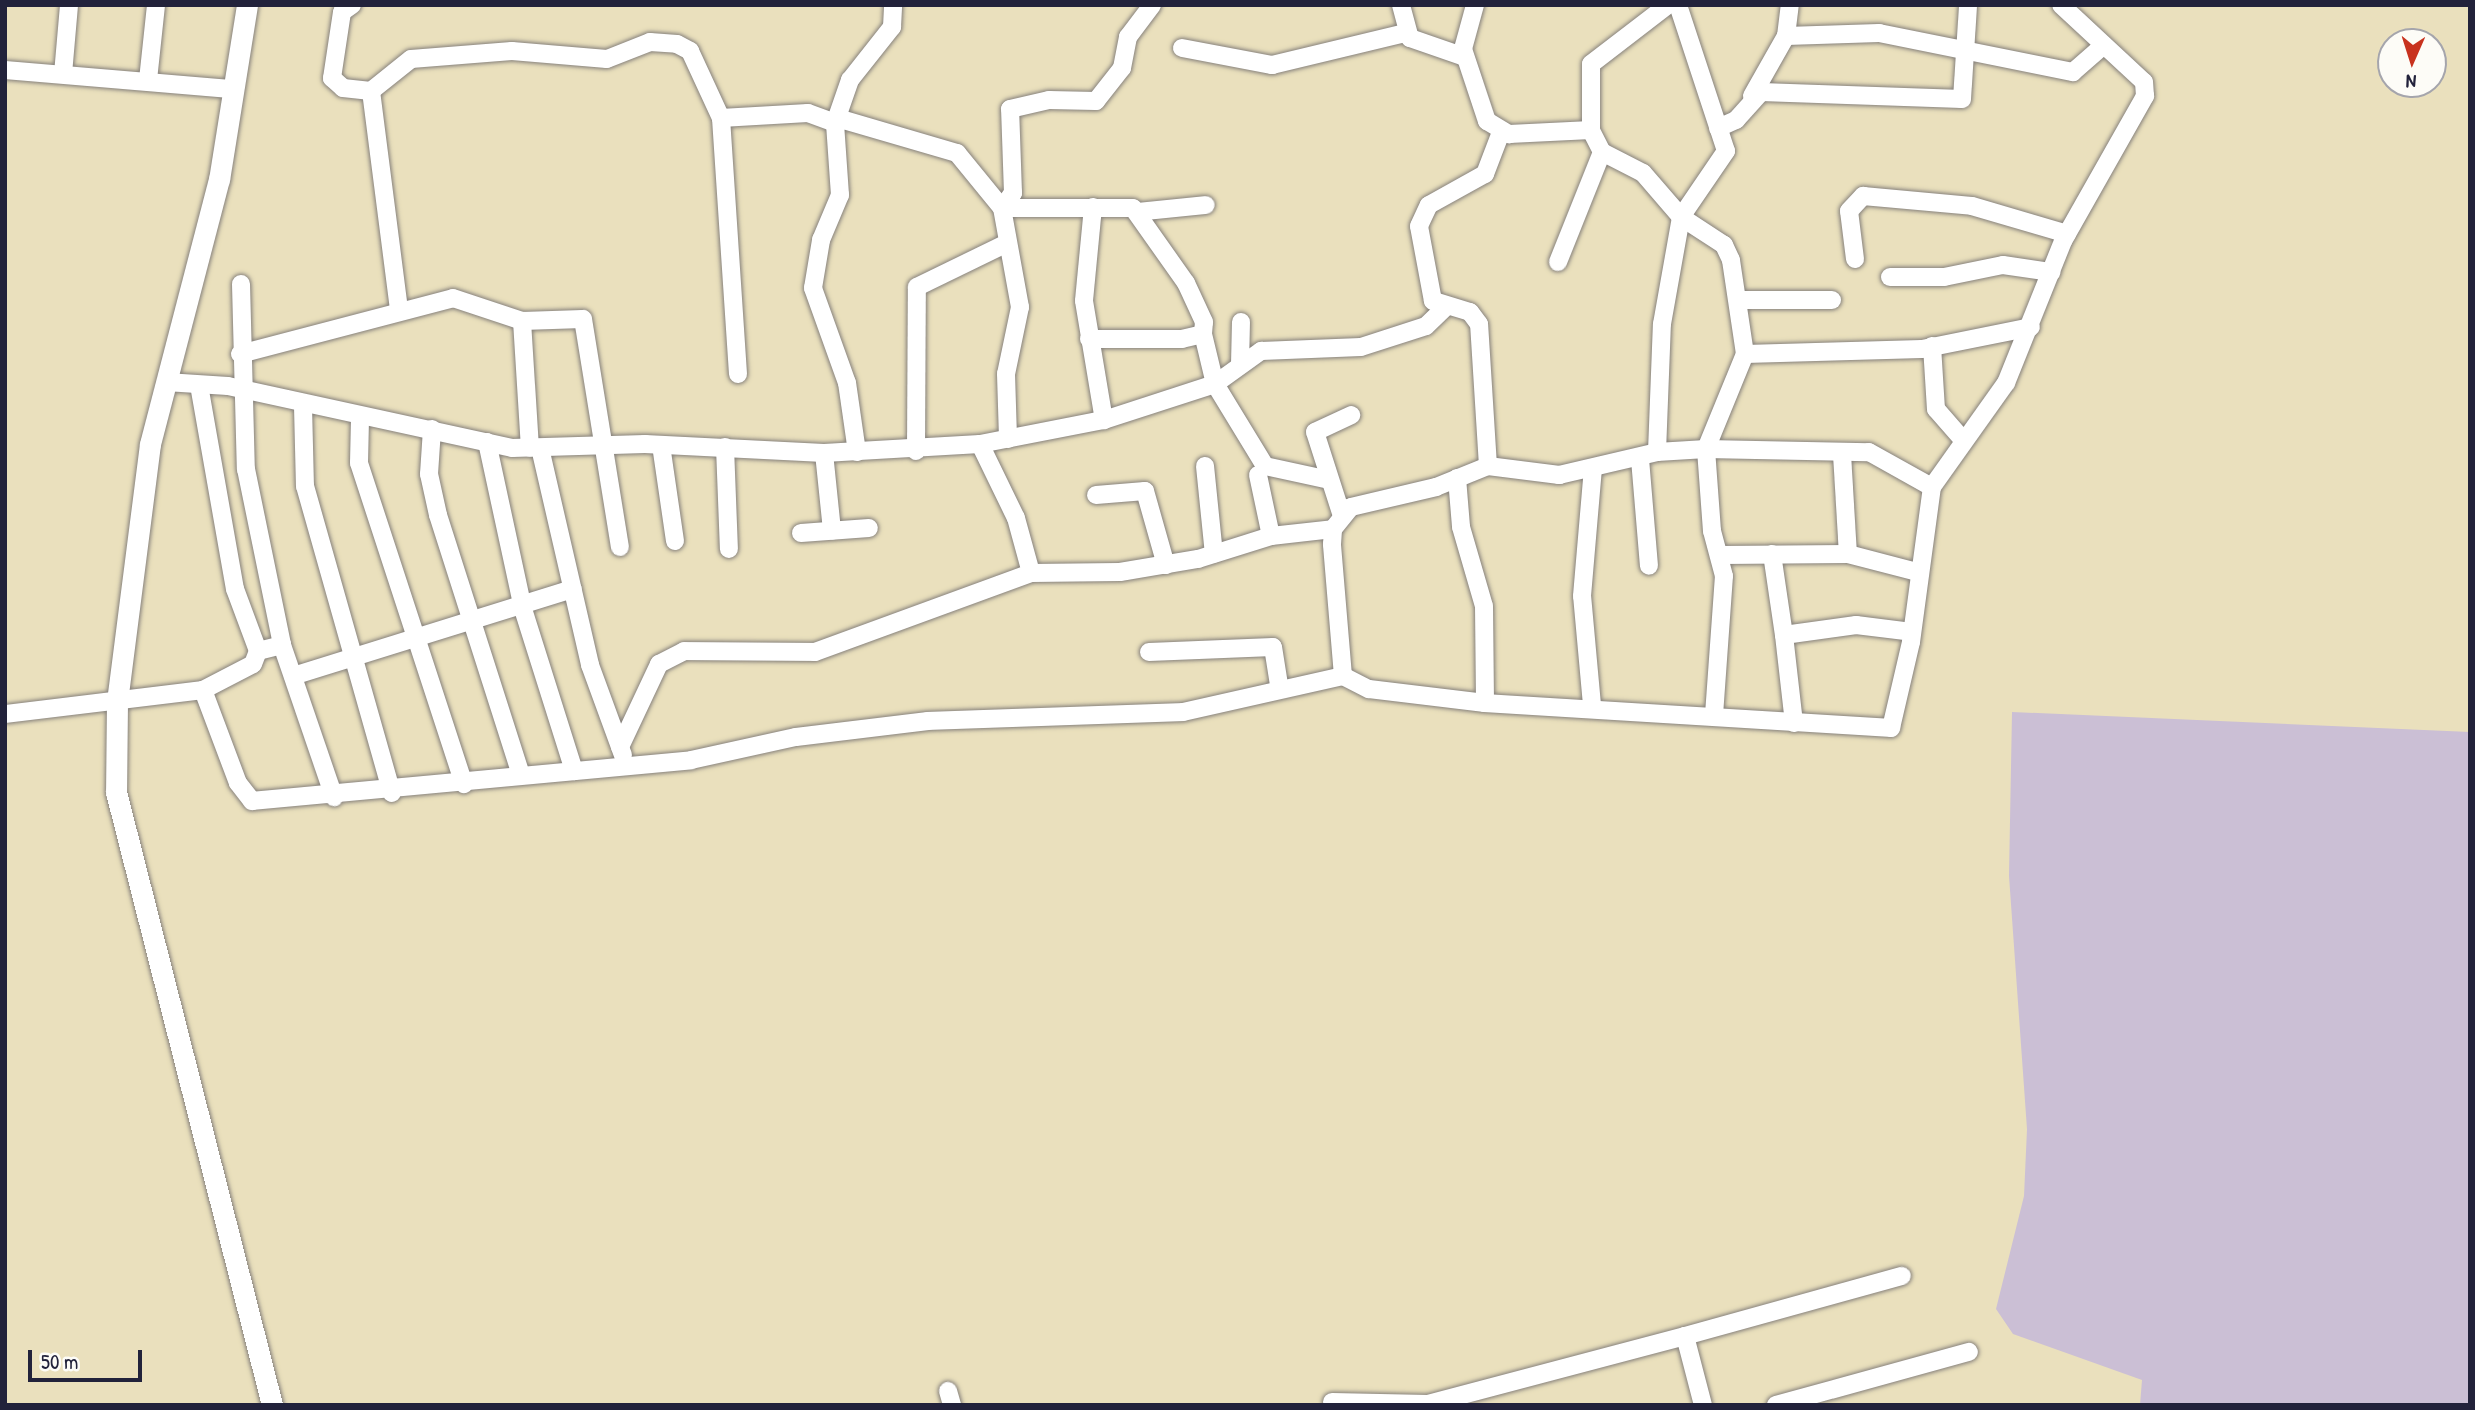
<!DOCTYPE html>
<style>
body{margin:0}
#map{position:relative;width:2475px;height:1410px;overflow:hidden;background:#eae0bd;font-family:"Patrick Hand",sans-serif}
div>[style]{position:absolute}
.industrial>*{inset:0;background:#cbbfd5}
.roads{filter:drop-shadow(0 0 2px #86817c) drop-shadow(0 0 2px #86817c)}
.minor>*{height:18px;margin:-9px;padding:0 9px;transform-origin:9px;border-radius:9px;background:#fff}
.tertiary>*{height:21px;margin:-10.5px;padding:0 10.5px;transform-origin:10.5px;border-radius:10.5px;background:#fff}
span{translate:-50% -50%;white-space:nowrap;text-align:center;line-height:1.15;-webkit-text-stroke:5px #fdfcf7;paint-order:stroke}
.frame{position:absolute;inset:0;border:7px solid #22223b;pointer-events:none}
.north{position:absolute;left:2377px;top:28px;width:70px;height:70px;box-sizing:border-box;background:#fdfcf7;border:2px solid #a5a5ac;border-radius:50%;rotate:183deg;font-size:19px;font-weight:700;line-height:28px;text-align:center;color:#22223b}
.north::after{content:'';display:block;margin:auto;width:24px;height:32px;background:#c8321e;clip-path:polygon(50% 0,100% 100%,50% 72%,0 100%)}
.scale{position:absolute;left:28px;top:1350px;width:114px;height:32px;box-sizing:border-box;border:4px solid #22223b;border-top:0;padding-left:9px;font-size:21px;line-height:24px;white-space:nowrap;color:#22223b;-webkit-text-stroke:5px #fdfcf7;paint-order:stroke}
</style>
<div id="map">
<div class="industrial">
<div style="clip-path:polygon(2012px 712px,2470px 732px,2470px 1405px,2140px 1405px,2142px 1380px,2013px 1334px,1996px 1309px,2024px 1196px,2027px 1129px,2009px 876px)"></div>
</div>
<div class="roads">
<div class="minor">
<div style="left:352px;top:5px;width:12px;rotate:145deg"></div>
<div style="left:342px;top:12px;width:67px;rotate:98.6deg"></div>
<div style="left:332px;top:78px;width:15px;rotate:42deg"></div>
<div style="left:343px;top:88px;width:28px;rotate:6deg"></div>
<div style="left:371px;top:91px;width:222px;rotate:82.7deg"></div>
<div style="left:1401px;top:5px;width:34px;rotate:75deg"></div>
<div style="left:1410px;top:38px;width:58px;rotate:19.1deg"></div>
<div style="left:1475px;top:5px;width:46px;rotate:105.3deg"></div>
<div style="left:1463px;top:49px;width:76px;rotate:71.6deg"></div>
<div style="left:1487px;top:121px;width:26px;rotate:31deg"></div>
<div style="left:1509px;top:134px;width:82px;rotate:-2.8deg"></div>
<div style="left:1786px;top:36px;width:93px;rotate:-1.8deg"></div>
<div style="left:1879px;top:33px;width:198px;rotate:11.4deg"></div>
<div style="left:2073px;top:72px;width:41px;rotate:-41.1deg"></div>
<div style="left:1182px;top:48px;width:92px;rotate:10.7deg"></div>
<div style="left:1272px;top:65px;width:137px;rotate:-13.5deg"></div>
<div style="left:5px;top:70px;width:229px;rotate:4.8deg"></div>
<div style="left:63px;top:74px;width:69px;rotate:-85deg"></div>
<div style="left:148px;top:80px;width:75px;rotate:-83.9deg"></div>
<div style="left:371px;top:91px;width:51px;rotate:-38.7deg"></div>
<div style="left:411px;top:59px;width:101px;rotate:-4.5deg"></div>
<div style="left:512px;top:51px;width:95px;rotate:4.8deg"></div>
<div style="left:607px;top:59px;width:46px;rotate:-21.6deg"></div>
<div style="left:650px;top:42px;width:27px;rotate:4deg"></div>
<div style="left:677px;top:44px;width:15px;rotate:28deg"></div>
<div style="left:690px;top:51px;width:74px;rotate:65.2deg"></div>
<div style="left:1752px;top:96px;width:69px;rotate:-60.5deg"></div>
<div style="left:1786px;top:36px;width:31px;rotate:-83deg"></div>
<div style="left:1718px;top:128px;width:20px;rotate:-24deg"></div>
<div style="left:1736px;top:120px;width:38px;rotate:-48deg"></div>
<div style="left:1761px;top:92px;width:201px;rotate:2deg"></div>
<div style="left:1962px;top:99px;width:94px;rotate:-86.3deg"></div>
<div style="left:1093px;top:207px;width:94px;rotate:95.5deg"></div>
<div style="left:1084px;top:301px;width:121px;rotate:80.5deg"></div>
<div style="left:1002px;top:208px;width:131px"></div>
<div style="left:1133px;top:208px;width:92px;rotate:54.8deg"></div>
<div style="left:1186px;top:283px;width:43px;rotate:65.2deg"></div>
<div style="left:1204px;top:322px;width:12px;rotate:95deg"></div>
<div style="left:1203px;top:334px;width:22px;rotate:167deg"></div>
<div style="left:1182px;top:339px;width:93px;rotate:180deg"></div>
<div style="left:1002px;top:208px;width:19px;rotate:-54deg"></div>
<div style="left:1013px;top:193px;width:84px;rotate:-92deg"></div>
<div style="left:1010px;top:109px;width:40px;rotate:-13deg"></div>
<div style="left:1049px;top:100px;width:47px;rotate:1.2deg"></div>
<div style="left:1096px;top:101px;width:42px;rotate:-51.8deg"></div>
<div style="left:1122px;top:68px;width:32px;rotate:-79deg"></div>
<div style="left:1128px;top:37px;width:40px;rotate:-53deg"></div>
<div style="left:1137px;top:212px;width:69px;rotate:-5.8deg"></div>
<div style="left:1855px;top:259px;width:48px;rotate:-97.1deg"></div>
<div style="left:1849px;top:211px;width:21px;rotate:-47deg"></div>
<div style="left:1863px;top:196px;width:109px;rotate:5.2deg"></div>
<div style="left:1972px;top:206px;width:99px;rotate:16.4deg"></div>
<div style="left:1558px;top:262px;width:118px;rotate:-68.2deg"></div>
<div style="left:1890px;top:277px;width:54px"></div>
<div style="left:1944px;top:277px;width:60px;rotate:-11.5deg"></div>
<div style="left:2003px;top:265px;width:49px;rotate:8.3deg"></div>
<div style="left:241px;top:284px;width:185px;rotate:88.5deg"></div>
<div style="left:246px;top:469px;width:180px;rotate:78.4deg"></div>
<div style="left:282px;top:645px;width:161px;rotate:71.1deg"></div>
<div style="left:1738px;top:300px;width:94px"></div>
<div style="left:522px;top:321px;width:127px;rotate:86.4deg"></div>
<div style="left:1203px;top:334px;width:51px;rotate:76.5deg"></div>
<div style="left:1215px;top:384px;width:57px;rotate:-35.7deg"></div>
<div style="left:1261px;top:351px;width:100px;rotate:-2.3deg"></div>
<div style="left:1361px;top:347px;width:68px;rotate:-17.9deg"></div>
<div style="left:1426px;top:326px;width:28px;rotate:-44deg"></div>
<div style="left:1932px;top:346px;width:63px;rotate:86.4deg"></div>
<div style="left:1936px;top:409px;width:41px;rotate:48.9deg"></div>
<div style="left:240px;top:354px;width:220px;rotate:-14.7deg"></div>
<div style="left:453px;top:298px;width:73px;rotate:18.4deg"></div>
<div style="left:522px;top:321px;width:61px;rotate:-1.9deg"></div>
<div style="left:583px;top:319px;width:231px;rotate:80.8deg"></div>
<div style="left:1745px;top:354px;width:177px;rotate:-1.6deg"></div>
<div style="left:1922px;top:349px;width:111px;rotate:-11.4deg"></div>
<div style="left:1240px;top:365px;width:43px;rotate:-88.7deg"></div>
<div style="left:738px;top:374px;width:257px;rotate:-93.8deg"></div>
<div style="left:721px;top:118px;width:87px;rotate:-3.3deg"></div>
<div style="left:808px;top:113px;width:29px;rotate:20deg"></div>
<div style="left:835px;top:123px;width:46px;rotate:-70.8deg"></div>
<div style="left:850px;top:80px;width:68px;rotate:-51.6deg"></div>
<div style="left:892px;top:27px;width:22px;rotate:-87deg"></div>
<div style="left:166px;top:382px;width:62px;rotate:3.7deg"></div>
<div style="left:228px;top:386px;width:291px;rotate:12.3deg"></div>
<div style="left:512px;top:448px;width:133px;rotate:-1.7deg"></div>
<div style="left:645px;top:444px;width:179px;rotate:2.9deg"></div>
<div style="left:824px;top:453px;width:156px;rotate:-3.3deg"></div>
<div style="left:980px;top:444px;width:126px;rotate:-11deg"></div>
<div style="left:1104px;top:420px;width:117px;rotate:-18deg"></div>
<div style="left:1215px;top:384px;width:96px;rotate:58.6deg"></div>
<div style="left:1265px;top:466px;width:66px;rotate:12.3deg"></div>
<div style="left:199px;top:385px;width:207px;rotate:80deg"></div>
<div style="left:235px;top:589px;width:66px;rotate:69.6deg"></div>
<div style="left:258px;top:651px;width:25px;rotate:-14deg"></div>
<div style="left:303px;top:406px;width:80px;rotate:88.6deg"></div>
<div style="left:305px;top:486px;width:319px;rotate:74.2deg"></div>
<div style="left:360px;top:419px;width:44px;rotate:91.3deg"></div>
<div style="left:359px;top:463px;width:338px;rotate:71.9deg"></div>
<div style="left:432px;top:429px;width:45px;rotate:93.8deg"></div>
<div style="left:429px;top:474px;width:42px;rotate:77.6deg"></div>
<div style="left:438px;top:515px;width:273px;rotate:72.3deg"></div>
<div style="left:487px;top:442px;width:171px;rotate:77.8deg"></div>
<div style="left:523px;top:609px;width:170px;rotate:72.5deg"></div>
<div style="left:980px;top:444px;width:82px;rotate:64.1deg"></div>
<div style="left:1016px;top:518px;width:57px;rotate:74.7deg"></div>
<div style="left:661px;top:445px;width:97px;rotate:81.7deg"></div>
<div style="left:725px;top:447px;width:102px;rotate:87.8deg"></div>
<div style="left:540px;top:448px;width:223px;rotate:77deg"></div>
<div style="left:590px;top:665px;width:96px;rotate:69.9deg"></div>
<div style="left:916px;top:451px;width:164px;rotate:-89.7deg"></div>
<div style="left:917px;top:287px;width:98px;rotate:-26deg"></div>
<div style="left:857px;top:452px;width:70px;rotate:-98.2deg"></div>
<div style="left:847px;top:383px;width:101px;rotate:-109.7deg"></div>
<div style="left:813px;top:288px;width:49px;rotate:-80.5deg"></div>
<div style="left:821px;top:240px;width:49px;rotate:-67.1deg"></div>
<div style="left:840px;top:195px;width:72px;rotate:-94deg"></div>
<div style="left:835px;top:123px;width:9px;rotate:-18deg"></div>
<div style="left:844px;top:120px;width:118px;rotate:16.3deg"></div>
<div style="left:957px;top:153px;width:71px;rotate:50.7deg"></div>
<div style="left:1002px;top:208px;width:101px;rotate:79.7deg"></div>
<div style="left:1020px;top:307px;width:68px;rotate:101.8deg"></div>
<div style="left:1006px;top:374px;width:65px;rotate:88.2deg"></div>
<div style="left:1657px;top:452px;width:128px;rotate:-87.8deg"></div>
<div style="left:1662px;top:324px;width:109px;rotate:-79.9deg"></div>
<div style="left:1681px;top:217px;width:80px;rotate:-55.7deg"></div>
<div style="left:1726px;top:151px;width:154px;rotate:-108.2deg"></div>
<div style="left:824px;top:453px;width:78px;rotate:84.1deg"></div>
<div style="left:1842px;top:454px;width:100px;rotate:86.6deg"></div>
<div style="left:1640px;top:459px;width:107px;rotate:85.2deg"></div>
<div style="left:1205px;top:466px;width:88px;rotate:84.2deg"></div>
<div style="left:1488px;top:466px;width:142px;rotate:-93.6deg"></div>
<div style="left:1479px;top:324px;width:15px;rotate:-127deg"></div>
<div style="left:1470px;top:312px;width:39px;rotate:-163deg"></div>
<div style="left:1433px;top:301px;width:76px;rotate:-100.6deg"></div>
<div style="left:1419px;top:226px;width:23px;rotate:-65deg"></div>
<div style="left:1429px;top:205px;width:64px;rotate:-29deg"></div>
<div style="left:1485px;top:174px;width:45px;rotate:-69.1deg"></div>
<div style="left:1258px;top:475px;width:62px;rotate:78deg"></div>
<div style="left:1457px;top:478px;width:49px;rotate:85.3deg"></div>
<div style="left:1461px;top:527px;width:82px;rotate:73.8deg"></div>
<div style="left:1484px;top:606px;width:97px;rotate:89.4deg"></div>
<div style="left:1096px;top:495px;width:49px;rotate:-4.7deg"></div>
<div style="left:1145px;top:491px;width:77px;rotate:74.2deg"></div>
<div style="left:1341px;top:513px;width:85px;rotate:-107.8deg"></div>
<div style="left:1315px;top:432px;width:40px;rotate:-25deg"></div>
<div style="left:801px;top:533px;width:68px;rotate:-4.2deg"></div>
<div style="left:1772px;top:554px;width:82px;rotate:81.6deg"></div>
<div style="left:1721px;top:555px;width:127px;rotate:-0.5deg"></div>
<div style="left:1848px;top:554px;width:71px;rotate:14.6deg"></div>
<div style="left:1149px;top:652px;width:124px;rotate:-2.3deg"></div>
<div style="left:1273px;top:647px;width:39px;rotate:81deg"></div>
<div style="left:293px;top:676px;width:293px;rotate:-17.3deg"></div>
<div style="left:1343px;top:676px;width:132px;rotate:-94.8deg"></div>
<div style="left:1332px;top:544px;width:15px;rotate:-86deg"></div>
<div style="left:1333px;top:529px;width:28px;rotate:-51deg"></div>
<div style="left:1351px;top:507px;width:87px;rotate:-13.2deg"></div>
<div style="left:1436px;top:487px;width:56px;rotate:-22deg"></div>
<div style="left:1488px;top:466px;width:72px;rotate:7.2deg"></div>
<div style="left:1559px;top:475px;width:101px;rotate:-13.2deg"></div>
<div style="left:1657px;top:452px;width:49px;rotate:-3.5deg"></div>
<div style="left:1706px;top:449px;width:103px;rotate:-67.7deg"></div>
<div style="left:1745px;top:354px;width:95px;rotate:-98.5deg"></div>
<div style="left:1731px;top:260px;width:17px;rotate:-115deg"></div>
<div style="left:1724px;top:245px;width:51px;rotate:-146.9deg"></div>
<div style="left:1681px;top:217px;width:58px;rotate:-130.8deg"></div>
<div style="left:1643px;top:173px;width:46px;rotate:-152.9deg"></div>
<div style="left:1602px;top:152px;width:25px;rotate:-117deg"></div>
<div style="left:1591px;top:130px;width:66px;rotate:-90deg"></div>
<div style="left:1591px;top:64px;width:97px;rotate:-37.5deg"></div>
<div style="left:203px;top:690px;width:56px;rotate:-27.5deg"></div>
<div style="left:253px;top:664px;width:14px;rotate:-69deg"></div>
<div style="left:1592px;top:705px;width:109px;rotate:-95.2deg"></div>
<div style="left:1582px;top:596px;width:128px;rotate:-85.1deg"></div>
<div style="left:5px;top:714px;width:199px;rotate:-6.9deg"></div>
<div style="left:203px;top:690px;width:99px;rotate:69.4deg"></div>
<div style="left:238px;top:783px;width:23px;rotate:52deg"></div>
<div style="left:252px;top:801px;width:441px;rotate:-5.3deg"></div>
<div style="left:691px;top:760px;width:107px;rotate:-12.4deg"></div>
<div style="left:796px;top:737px;width:133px;rotate:-6.9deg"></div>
<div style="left:928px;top:721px;width:255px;rotate:-2deg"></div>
<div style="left:1183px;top:712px;width:164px;rotate:-12.7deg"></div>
<div style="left:1343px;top:676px;width:29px;rotate:27deg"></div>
<div style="left:1369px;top:689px;width:117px;rotate:6.9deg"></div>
<div style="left:1485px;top:703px;width:407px;rotate:3.5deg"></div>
<div style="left:1891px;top:728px;width:88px;rotate:-76.9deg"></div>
<div style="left:1911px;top:642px;width:156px;rotate:-82.3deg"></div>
<div style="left:1932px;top:487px;width:128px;rotate:-54.6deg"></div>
<div style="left:2006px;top:383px;width:153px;rotate:-68.1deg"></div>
<div style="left:2063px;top:241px;width:167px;rotate:-60.5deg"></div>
<div style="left:2145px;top:96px;width:14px;rotate:-94deg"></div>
<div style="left:2144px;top:82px;width:113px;rotate:-137.1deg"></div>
<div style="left:1714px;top:715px;width:139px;rotate:-85.9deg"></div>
<div style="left:1724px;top:576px;width:47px;rotate:-104.9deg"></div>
<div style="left:1712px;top:531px;width:82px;rotate:-94.2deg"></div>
<div style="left:1706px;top:449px;width:163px;rotate:1.1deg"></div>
<div style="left:1869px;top:452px;width:72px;rotate:29.1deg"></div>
<div style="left:1794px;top:723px;width:89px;rotate:-96.5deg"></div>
<div style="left:1784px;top:635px;width:73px;rotate:-7.9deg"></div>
<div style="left:1856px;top:625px;width:56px;rotate:7.1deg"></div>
<div style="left:620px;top:747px;width:92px;rotate:-64.8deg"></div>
<div style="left:659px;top:664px;width:28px;rotate:-27deg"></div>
<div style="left:684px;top:651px;width:131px;rotate:0.4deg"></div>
<div style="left:815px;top:652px;width:230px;rotate:-20.1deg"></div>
<div style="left:1031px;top:573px;width:89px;rotate:-0.6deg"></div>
<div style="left:1120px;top:572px;width:79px;rotate:-9.5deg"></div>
<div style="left:1198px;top:559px;width:77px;rotate:-17.5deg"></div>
<div style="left:1271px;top:536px;width:62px;rotate:-6.4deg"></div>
<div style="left:1685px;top:1336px;width:225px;rotate:-15.5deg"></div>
<div style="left:948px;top:1391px;width:15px;rotate:74deg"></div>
<div style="left:1332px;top:1402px;width:96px;rotate:1.2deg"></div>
<div style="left:1428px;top:1404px;width:266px;rotate:-14.8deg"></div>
<div style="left:1685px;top:1336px;width:71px;rotate:75.4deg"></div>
<div style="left:1776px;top:1405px;width:200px;rotate:-15.4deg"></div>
</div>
<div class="tertiary">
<div style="left:247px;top:5px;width:176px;rotate:99.1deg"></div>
<div style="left:219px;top:179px;width:274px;rotate:104.6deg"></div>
<div style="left:150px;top:444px;width:260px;rotate:97.3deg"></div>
<div style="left:117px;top:702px;width:90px;rotate:90.6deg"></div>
<div style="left:116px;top:792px;width:633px;rotate:75.72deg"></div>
</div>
</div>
<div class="frame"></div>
<div class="north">N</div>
<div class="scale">50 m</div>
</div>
